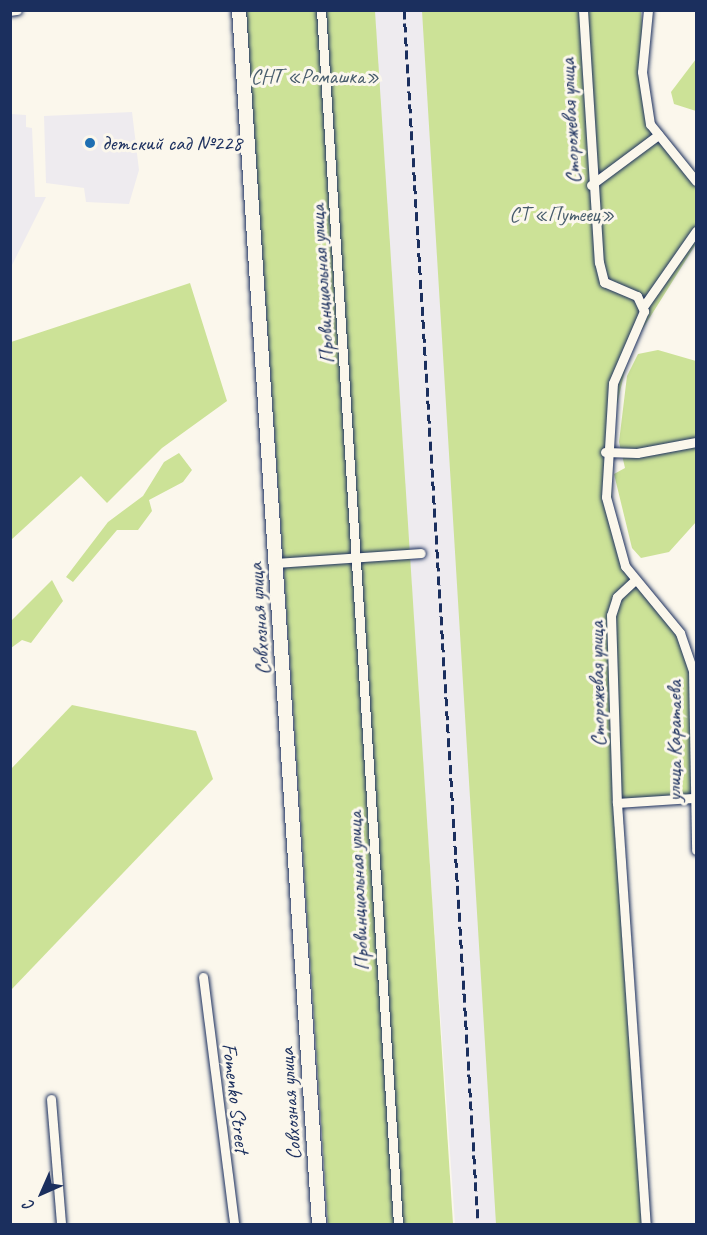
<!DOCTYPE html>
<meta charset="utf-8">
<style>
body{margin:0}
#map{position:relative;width:707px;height:1235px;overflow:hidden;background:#fbf7ec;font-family:Caveat,sans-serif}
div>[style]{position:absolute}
.built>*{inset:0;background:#eeebef}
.green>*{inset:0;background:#cce297}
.roads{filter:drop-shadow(0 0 2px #1b2f5e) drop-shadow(0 0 2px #1b2f5e)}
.street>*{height:9px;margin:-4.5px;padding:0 4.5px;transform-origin:4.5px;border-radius:4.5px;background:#fbf7ec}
.secondary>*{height:14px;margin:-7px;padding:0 7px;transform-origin:7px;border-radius:7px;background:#fbf7ec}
.rail>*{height:3px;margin-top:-1.5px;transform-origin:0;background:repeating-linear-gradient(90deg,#1b2f5e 0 9px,transparent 0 13.5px)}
.dots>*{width:16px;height:16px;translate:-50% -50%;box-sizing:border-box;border:3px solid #fbf7ec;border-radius:50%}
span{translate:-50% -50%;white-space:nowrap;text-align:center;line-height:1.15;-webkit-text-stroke:6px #fbf7ec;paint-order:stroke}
.park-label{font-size:21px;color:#475c6c}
.street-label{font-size:21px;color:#1b2f5e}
.poi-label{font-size:21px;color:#1b2f5e}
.left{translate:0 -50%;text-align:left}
.frame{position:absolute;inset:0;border:12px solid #1b2f5e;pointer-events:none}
.north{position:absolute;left:12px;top:1163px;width:60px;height:60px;-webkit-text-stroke:4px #fbf7ec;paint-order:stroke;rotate:225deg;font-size:16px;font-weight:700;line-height:24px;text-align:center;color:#1b2f5e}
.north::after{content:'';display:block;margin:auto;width:21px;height:27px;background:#1b2f5e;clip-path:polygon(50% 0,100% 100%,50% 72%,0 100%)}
</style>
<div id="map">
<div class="built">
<div style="clip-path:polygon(370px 11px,424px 11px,497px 1224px,455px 1224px)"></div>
<div style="clip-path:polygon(132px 112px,139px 170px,129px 204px,86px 202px,84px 188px,46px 183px,44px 116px)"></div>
<div style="clip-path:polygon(11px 114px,26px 115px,26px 127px,32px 128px,35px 197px,46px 197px,11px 267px)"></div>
</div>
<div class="green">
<div style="clip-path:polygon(246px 11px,375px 11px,453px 1224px,328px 1224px)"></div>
<div style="clip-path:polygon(422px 11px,641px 11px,649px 117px,696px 173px,696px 244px,630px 349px,612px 426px,612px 524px,626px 568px,689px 648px,694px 796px,616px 804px,644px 1224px,496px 1224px)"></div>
<div style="clip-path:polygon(696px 59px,696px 111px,674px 104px,671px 92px)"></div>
<div style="clip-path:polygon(190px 283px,227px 401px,162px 448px,107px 503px,81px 476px,11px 540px,11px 342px)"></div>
<div style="clip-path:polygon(658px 350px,696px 361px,696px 522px,669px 552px,641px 558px,632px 548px,614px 474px,625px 468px,619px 442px,627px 376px,638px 354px)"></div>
<div style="clip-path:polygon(179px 453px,192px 470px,183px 482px,149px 500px,152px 511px,138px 530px,117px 530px,73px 582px,66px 577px,108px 522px,143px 496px,164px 462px)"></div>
<div style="clip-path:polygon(52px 580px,63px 601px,31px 643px,22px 640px,11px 648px,11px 621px)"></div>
<div style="clip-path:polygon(72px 705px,196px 731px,213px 779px,11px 990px,11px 769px)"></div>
</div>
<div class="roads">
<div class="street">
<div style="left:321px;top:10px;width:1216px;rotate:86.37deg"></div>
<div style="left:583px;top:10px;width:253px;rotate:86.4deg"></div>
<div style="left:599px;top:262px;width:21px;rotate:76deg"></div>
<div style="left:604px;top:282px;width:36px;rotate:23deg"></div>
<div style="left:637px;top:296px;width:17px;rotate:65deg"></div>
<div style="left:644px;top:311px;width:78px;rotate:113.3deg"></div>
<div style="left:613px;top:383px;width:114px;rotate:93.5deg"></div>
<div style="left:606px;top:497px;width:72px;rotate:74.6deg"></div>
<div style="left:625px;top:566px;width:87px;rotate:50.6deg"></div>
<div style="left:680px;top:633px;width:39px;rotate:71deg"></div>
<div style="left:693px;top:670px;width:180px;rotate:89deg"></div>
<div style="left:648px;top:10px;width:62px;rotate:95.5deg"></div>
<div style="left:642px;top:72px;width:53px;rotate:81.3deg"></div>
<div style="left:650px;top:124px;width:73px;rotate:51.1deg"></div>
<div style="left:10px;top:11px;width:7px;rotate:-8deg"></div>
<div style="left:591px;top:185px;width:84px;rotate:-36.7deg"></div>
<div style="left:643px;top:307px;width:93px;rotate:-55.1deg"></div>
<div style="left:605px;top:452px;width:32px;rotate:2deg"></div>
<div style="left:637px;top:453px;width:60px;rotate:-10.6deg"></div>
<div style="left:276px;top:563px;width:145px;rotate:-3.9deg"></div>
<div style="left:635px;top:580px;width:25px;rotate:137deg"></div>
<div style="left:617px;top:597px;width:19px;rotate:108deg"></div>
<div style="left:611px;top:615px;width:188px;rotate:88.2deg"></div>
<div style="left:617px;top:803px;width:422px;rotate:86.1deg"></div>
<div style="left:617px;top:803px;width:75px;rotate:-3.8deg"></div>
<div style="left:203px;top:977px;width:249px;rotate:82.8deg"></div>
<div style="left:51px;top:1099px;width:125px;rotate:85.4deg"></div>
</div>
<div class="secondary">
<div style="left:239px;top:10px;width:1217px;rotate:86.23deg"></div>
</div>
</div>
<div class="rail">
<div style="left:404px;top:10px;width:1216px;rotate:86.51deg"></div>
</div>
<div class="dots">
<div style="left:90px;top:143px;background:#1f6fb2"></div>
</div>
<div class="park-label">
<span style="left:315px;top:76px">СНТ «Ромашка»</span>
<span style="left:562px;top:214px">СТ «Путеец»</span>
</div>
<div class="street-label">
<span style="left:570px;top:121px;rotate:-93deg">Сторожевая улица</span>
<span style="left:322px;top:284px;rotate:-94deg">Провинциальная улица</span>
<span style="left:259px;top:619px;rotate:-94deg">Совхозная улица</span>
<span style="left:597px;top:684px;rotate:-91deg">Сторожевая улица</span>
<span style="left:674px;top:741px;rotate:-90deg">улица Каратаева</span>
<span style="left:358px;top:891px;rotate:-93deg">Провинциальная улица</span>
<span style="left:236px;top:1098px;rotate:83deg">Fomenko Street</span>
<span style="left:290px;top:1104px;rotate:-94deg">Совхозная улица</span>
</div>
<div class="poi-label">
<span class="left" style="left:102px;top:143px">детский сад №228</span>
</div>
<div class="frame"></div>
<div class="north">С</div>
</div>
